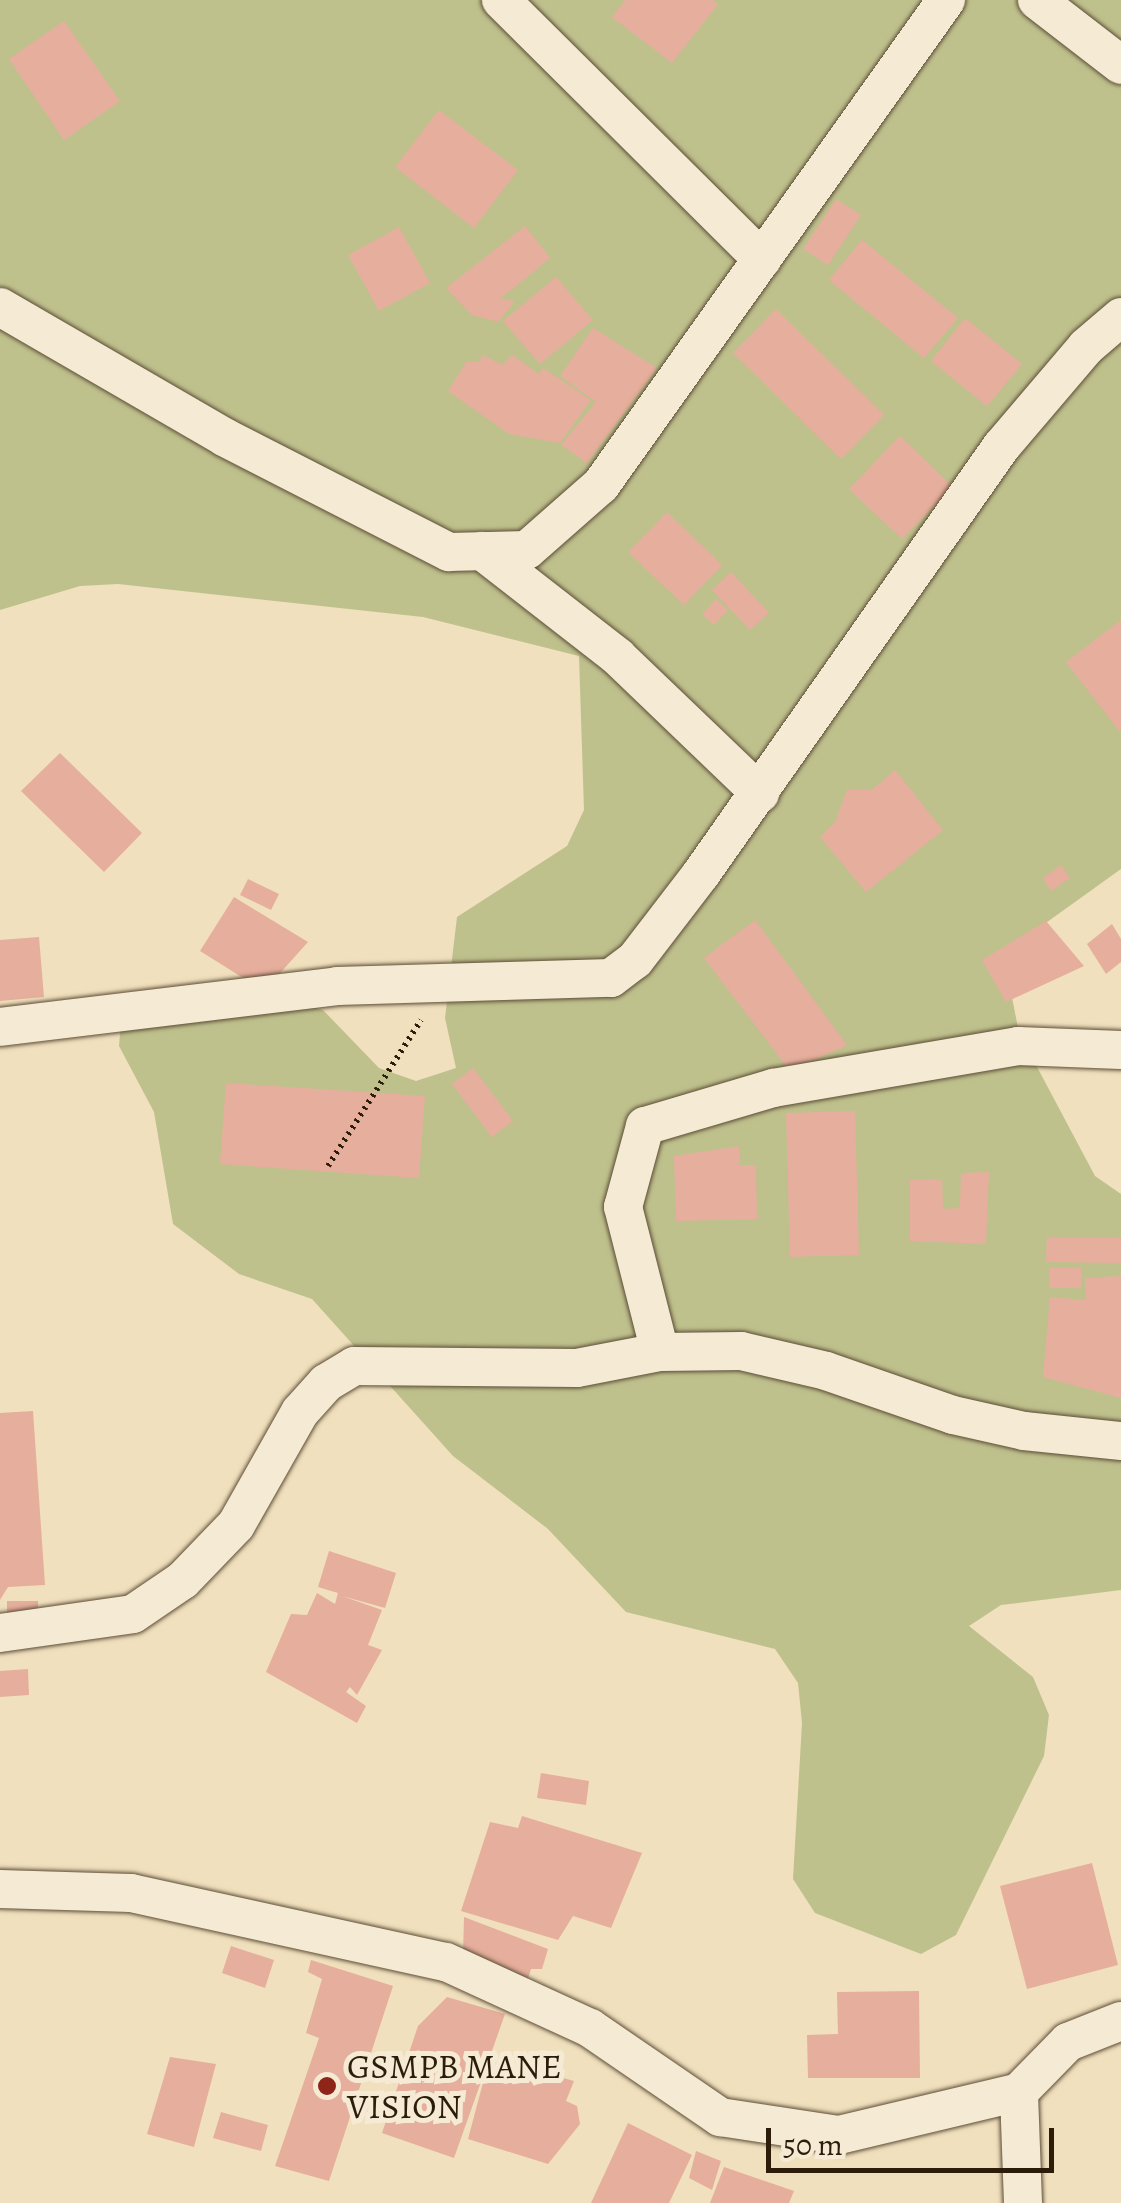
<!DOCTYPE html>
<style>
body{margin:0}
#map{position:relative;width:1121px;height:2203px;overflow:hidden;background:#f0e0bd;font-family:Alegreya,serif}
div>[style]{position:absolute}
.green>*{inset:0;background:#bfc18d}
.building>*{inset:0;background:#e6ae9c}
.path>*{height:6px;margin-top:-3px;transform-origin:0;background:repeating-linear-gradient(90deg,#2c1c0a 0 2.5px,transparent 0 7.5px)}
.roads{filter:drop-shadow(0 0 2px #5d4d37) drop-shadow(0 0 2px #5d4d37)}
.minor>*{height:38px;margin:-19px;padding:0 19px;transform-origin:19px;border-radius:19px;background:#f5ebd4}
.dots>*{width:28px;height:28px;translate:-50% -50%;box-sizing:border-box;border:5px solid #f5ebd4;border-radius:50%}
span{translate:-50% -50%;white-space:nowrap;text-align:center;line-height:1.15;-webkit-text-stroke:10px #f5ebd4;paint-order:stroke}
.poi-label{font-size:35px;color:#2c1c0a}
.left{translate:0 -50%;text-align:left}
.scale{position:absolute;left:766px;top:2128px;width:288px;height:45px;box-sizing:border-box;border:5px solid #2c1c0a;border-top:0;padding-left:12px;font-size:30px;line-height:35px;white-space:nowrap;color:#2c1c0a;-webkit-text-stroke:8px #f5ebd4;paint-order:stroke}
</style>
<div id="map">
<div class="green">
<div style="clip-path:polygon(0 0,1121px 0,1121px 869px,1036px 930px,1008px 977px,1019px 1033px,1095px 1176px,1121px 1194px,1121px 1590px,1001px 1605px,969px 1626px,1033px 1677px,1049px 1715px,1044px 1756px,956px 1935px,921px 1954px,815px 1913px,793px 1879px,802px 1723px,798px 1683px,775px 1649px,626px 1612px,548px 1529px,453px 1456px,312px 1299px,239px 1274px,173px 1224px,154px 1112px,119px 1046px,122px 1008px,282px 999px,323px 1010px,379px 1068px,416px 1081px,456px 1068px,445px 1018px,457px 917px,567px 846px,584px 810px,579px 656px,423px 617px,118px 584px,80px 586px,0 610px)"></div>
</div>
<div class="building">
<div style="clip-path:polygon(625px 0,712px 0,718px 4px,672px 63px,612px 17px)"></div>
<div style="clip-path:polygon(64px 21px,120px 101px,64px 140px,9px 59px)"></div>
<div style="clip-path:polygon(439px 110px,518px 170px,474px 228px,395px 167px)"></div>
<div style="clip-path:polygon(836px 199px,861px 215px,828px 265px,803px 249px)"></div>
<div style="clip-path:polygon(525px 226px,550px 258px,500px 299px,515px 301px,498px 322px,472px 315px,446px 288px)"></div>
<div style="clip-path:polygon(399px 227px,430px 283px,379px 311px,348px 255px)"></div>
<div style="clip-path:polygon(862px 240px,958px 318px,924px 358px,829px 280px)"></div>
<div style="clip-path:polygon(556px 277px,593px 320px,540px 364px,503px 321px)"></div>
<div style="clip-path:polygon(776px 309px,884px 415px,841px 459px,733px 353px)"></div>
<div style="clip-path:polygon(965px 318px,1022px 364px,987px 406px,931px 361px)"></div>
<div style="clip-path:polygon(593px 328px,657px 368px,587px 463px,561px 445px,596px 402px,560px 376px)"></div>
<div style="clip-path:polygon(483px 355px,502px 365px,512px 355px,539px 374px,543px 368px,591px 400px,560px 443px,509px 434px,448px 391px,467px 361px,479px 362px)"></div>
<div style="clip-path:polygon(900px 436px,953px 487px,902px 539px,849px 489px)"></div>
<div style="clip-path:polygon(667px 512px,722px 565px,684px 605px,628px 552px)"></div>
<div style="clip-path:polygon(731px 572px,769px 613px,750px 630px,712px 590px)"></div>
<div style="clip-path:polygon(716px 599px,728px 610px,714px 625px,702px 614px)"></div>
<div style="clip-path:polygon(1121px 620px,1121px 729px,1119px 731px,1066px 662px)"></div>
<div style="clip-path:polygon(60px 753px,142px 833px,104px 872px,21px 791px)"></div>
<div style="clip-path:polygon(895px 770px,943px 830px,866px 892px,820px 837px,835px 822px,847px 790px,873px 789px)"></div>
<div style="clip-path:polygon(1061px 865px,1070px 878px,1051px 891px,1043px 878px)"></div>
<div style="clip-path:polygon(248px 879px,279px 894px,271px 910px,240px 895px)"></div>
<div style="clip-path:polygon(234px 897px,308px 942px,264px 991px,200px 951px)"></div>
<div style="clip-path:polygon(755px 920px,847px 1045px,790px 1071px,704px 958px)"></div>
<div style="clip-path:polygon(1046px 921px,1084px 966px,1006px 1002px,982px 960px)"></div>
<div style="clip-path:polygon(1112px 924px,1121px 939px,1121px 962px,1106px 974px,1087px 944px)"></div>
<div style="clip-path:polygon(39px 937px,44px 997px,0 1001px,0 940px)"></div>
<div style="clip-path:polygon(473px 1068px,513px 1121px,492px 1137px,452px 1084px)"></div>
<div style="clip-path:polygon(226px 1083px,425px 1096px,419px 1178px,220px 1164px)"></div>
<div style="clip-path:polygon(855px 1111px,859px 1255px,790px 1257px,786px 1113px)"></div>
<div style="clip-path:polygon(739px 1146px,740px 1165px,756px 1165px,757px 1219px,676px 1221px,674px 1156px)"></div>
<div style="clip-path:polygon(989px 1172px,986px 1244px,910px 1241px,910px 1180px,942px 1179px,943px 1209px,960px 1208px,961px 1173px)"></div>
<div style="clip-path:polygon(1047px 1237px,1121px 1238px,1121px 1263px,1046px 1262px)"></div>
<div style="clip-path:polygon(1050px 1268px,1081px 1268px,1081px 1288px,1049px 1288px)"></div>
<div style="clip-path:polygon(1121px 1276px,1121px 1398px,1043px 1377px,1050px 1297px,1086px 1300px,1085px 1278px)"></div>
<div style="clip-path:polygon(33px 1411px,45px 1585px,8px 1587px,0 1600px,0 1413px)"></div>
<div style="clip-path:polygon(329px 1551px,396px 1573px,385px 1608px,342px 1596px,382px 1610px,368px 1645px,382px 1650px,357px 1695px,350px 1687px,346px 1692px,366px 1706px,357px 1723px,266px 1672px,291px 1614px,307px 1615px,317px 1593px,335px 1604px,338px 1593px,318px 1587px)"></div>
<div style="clip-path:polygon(7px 1601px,38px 1601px,38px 1618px,7px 1619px)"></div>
<div style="clip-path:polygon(28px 1669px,29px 1695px,0 1697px,0 1671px)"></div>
<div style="clip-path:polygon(541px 1773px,589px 1781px,586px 1805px,537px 1798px)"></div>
<div style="clip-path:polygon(522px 1816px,642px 1853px,611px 1928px,573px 1916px,558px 1940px,461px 1911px,490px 1822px,518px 1828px)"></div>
<div style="clip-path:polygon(1092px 1863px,1118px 1965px,1027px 1989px,1000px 1886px)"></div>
<div style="clip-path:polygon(464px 1917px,548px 1949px,542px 1969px,531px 1969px,527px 1982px,463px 1955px)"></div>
<div style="clip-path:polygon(231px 1946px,274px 1960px,265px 1988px,222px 1973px)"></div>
<div style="clip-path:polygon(311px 1960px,393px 1986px,329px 2181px,275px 2166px,319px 2038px,306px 2033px,322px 1979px,308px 1972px)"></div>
<div style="clip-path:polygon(919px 1991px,920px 2078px,808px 2078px,807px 2035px,838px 2034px,837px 1992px)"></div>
<div style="clip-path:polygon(447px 1997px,505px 2014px,454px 2158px,382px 2133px,418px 2026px)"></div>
<div style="clip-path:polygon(170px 2057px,216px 2064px,194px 2147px,147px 2134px)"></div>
<div style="clip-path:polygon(538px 2071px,574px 2081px,566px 2101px,577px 2106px,580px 2124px,548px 2164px,468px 2139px,484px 2079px,497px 2082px,506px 2074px,532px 2082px)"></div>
<div style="clip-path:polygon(221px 2112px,268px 2125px,261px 2151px,213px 2138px)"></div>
<div style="clip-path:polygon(628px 2123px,692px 2155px,669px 2203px,591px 2203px)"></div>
<div style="clip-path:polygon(696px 2151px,721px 2161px,712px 2190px,689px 2178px)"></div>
<div style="clip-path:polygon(724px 2167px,794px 2191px,789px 2203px,710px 2203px)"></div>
</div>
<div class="path">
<div style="left:328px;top:1166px;width:173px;rotate:-57.5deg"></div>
</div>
<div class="roads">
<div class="minor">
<div style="left:501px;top:0;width:368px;rotate:44.8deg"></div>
<div style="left:1037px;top:0;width:106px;rotate:37.7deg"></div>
<div style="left:0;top:307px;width:259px;rotate:30.1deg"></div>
<div style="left:224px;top:437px;width:253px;rotate:27.1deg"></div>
<div style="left:449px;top:552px;width:78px;rotate:-1.5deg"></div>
<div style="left:527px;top:550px;width:98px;rotate:-41.3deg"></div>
<div style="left:601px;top:485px;width:595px;rotate:-54.57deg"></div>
<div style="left:482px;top:551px;width:172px;rotate:37.9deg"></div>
<div style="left:618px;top:657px;width:197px;rotate:43.8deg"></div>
<div style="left:0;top:1027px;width:339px;rotate:-6.9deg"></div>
<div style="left:337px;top:986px;width:274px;rotate:-1.7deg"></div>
<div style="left:611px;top:978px;width:30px;rotate:-37deg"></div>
<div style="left:635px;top:960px;width:108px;rotate:-52.5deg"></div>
<div style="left:701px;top:874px;width:522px;rotate:-54.91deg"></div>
<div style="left:1001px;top:447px;width:131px;rotate:-49.6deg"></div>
<div style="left:1086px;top:347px;width:46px;rotate:-40.6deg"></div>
<div style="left:660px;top:1352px;width:150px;rotate:-104.3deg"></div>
<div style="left:623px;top:1207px;width:84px;rotate:-74.8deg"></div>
<div style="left:645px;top:1126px;width:134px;rotate:-16.5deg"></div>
<div style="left:773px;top:1088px;width:249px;rotate:-9.7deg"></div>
<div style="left:1018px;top:1046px;width:103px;rotate:2.2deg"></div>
<div style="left:0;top:1633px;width:134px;rotate:-8.1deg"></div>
<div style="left:133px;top:1614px;width:60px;rotate:-34.2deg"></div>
<div style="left:183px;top:1580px;width:76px;rotate:-46.1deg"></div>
<div style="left:236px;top:1525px;width:130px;rotate:-60.5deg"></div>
<div style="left:300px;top:1412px;width:39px;rotate:-48deg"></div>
<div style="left:326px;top:1383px;width:33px;rotate:-31deg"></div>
<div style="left:354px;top:1366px;width:223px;rotate:0.5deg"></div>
<div style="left:577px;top:1368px;width:85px;rotate:-10.9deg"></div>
<div style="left:660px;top:1352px;width:81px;rotate:-0.7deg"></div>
<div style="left:741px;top:1351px;width:87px;rotate:13.2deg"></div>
<div style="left:826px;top:1371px;width:134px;rotate:19.1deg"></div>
<div style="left:953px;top:1415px;width:73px;rotate:12.7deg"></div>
<div style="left:1024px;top:1431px;width:98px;rotate:5.9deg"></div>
<div style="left:0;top:1889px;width:131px;rotate:1.7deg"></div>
<div style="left:131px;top:1893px;width:322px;rotate:12.4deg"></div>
<div style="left:446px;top:1962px;width:158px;rotate:24.6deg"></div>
<div style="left:590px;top:2028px;width:158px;rotate:34.4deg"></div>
<div style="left:720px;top:2117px;width:120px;rotate:8.6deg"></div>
<div style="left:839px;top:2135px;width:185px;rotate:-13.4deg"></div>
<div style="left:1023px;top:2203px;width:111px;rotate:-92.1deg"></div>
<div style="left:1019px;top:2092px;width:70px;rotate:-45.6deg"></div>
<div style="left:1068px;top:2042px;width:57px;rotate:-21.6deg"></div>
</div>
</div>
<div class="dots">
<div style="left:327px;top:2086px;background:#8f2418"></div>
</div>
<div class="poi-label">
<span class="left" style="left:347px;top:2086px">GSMPB MANE<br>VISION</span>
</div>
<div class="scale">50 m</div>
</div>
